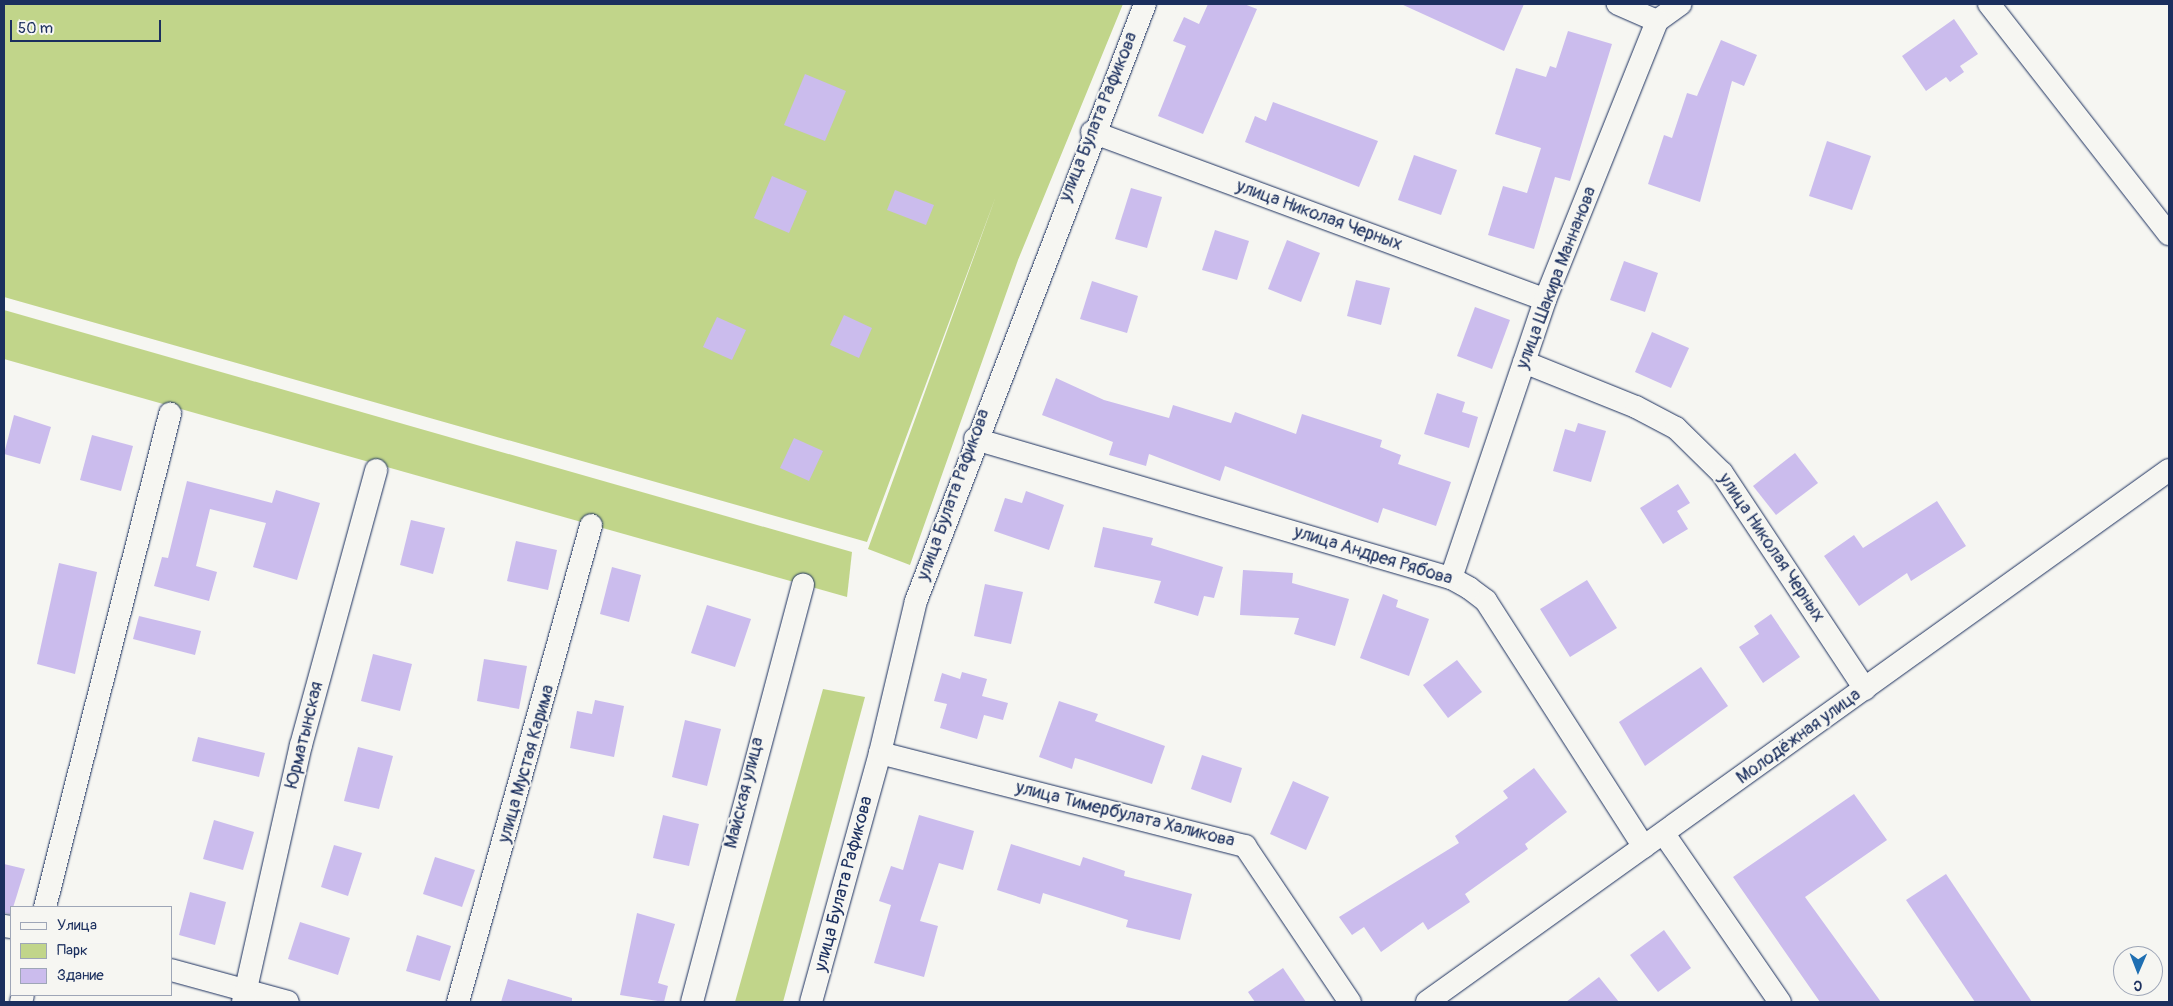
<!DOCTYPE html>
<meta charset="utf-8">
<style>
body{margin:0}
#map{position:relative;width:2173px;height:1006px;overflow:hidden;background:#f6f6f2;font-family:Pangolin,sans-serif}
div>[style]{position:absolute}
.green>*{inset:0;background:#c1d58a}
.building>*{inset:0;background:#cbbced}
.roads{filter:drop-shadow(0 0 1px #1b2f5e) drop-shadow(0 0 1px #1b2f5e)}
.street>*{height:22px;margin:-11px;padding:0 11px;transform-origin:11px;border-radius:11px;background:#f6f6f2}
span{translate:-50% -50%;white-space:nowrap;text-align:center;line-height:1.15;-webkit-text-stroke:4px #f6f6f2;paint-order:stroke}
.street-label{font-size:18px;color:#1b2f5e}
.frame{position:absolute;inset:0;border:5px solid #1b2f5e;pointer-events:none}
.legend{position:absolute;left:10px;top:906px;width:162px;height:90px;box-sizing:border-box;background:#f6f6f2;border:1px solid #9ea6b7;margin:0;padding:6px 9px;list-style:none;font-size:15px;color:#1b2f5e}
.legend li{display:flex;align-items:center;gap:10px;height:25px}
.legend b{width:25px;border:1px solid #9ea6b7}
.north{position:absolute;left:2113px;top:946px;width:50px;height:50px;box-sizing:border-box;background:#f6f6f2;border:1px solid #9ea6b7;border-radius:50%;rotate:181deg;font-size:14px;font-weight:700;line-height:20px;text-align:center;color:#1b2f5e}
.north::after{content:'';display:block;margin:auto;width:18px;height:22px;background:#1f6fb2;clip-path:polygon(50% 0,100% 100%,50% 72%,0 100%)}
.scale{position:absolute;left:10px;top:20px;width:151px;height:22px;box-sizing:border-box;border:2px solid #1b2f5e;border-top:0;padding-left:6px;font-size:15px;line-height:18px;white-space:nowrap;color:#1b2f5e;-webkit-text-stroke:4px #f6f6f2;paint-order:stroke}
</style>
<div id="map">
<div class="green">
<div style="clip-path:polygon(4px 4px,1123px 4px,1018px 260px,910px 565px,868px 549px,996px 196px,867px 542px,4px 297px)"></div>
<div style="clip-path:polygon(4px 310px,852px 552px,847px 597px,4px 359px)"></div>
<div style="clip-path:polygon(823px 689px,865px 697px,783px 1002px,735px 1002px)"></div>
</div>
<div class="building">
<div style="clip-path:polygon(1208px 4px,1244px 4px,1257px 9px,1203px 134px,1158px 116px,1186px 46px,1173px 41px,1184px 17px,1199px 24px)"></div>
<div style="clip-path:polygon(1401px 4px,1524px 4px,1504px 51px)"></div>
<div style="clip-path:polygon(1954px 19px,1978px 54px,1960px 66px,1964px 72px,1950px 82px,1946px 77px,1926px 91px,1902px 56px)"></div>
<div style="clip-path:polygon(1568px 31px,1612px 44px,1570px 181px,1555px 177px,1534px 249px,1488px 235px,1503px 186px,1527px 193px,1541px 148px,1495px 134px,1516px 68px,1546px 77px,1550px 66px,1556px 68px)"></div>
<div style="clip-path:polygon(1721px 40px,1757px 55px,1744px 86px,1732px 81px,1700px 202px,1648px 184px,1664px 135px,1672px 138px,1687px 93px,1697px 96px)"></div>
<div style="clip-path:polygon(805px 74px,846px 91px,825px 141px,784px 125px)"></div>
<div style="clip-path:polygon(1273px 102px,1378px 141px,1359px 187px,1245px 142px,1255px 116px,1266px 121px)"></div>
<div style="clip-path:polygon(1827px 141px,1871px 156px,1852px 210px,1809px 196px)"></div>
<div style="clip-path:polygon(1414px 155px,1457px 170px,1441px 215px,1398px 200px)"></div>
<div style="clip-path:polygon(772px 176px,807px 191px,789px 233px,754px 218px)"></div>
<div style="clip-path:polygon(1131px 188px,1162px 197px,1147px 248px,1115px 239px)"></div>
<div style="clip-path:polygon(895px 190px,934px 205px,926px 225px,887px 210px)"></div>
<div style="clip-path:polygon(1215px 230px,1249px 241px,1237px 280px,1202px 270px)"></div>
<div style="clip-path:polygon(1287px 240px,1320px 253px,1301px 302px,1268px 289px)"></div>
<div style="clip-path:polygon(1624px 261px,1658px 273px,1645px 312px,1610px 300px)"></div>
<div style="clip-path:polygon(1356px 280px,1390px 288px,1381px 325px,1347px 316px)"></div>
<div style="clip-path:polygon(1092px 281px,1138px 296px,1127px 333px,1080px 319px)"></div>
<div style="clip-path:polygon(1475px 307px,1510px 320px,1492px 369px,1457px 356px)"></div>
<div style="clip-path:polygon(844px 315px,872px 328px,859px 358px,830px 345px)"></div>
<div style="clip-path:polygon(717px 317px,746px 330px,732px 360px,703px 347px)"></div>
<div style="clip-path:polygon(1652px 332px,1689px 348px,1671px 388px,1635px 372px)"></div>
<div style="clip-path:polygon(1056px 378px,1104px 400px,1169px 418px,1173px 405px,1231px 423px,1235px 412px,1296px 434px,1302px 414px,1382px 440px,1380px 447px,1401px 455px,1398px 464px,1451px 482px,1436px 526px,1383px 508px,1378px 523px,1225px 466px,1220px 481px,1149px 454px,1146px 466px,1109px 455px,1113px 442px,1042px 415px)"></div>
<div style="clip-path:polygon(1437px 393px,1465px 402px,1462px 412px,1478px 417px,1469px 448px,1424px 434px)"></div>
<div style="clip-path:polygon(14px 415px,51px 427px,40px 464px,4px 454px)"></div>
<div style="clip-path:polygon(1578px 423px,1606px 431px,1591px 482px,1553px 471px,1565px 429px,1575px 432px)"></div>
<div style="clip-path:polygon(92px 435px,133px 446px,121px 491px,80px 480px)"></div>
<div style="clip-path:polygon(794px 438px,823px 451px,809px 481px,780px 468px)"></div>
<div style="clip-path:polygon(1795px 453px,1818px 483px,1776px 515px,1753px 486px)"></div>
<div style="clip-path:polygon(187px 481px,272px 503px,276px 490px,320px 503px,297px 580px,253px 567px,266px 523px,210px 509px,196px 566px,217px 572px,209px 601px,154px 586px,162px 557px,168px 558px)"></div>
<div style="clip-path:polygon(1678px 484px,1690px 503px,1677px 511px,1688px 529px,1663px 544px,1640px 508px)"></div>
<div style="clip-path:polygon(1026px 491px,1064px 505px,1049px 550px,994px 531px,1005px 498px,1022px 503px)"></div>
<div style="clip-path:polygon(1937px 501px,1966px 546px,1911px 581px,1907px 573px,1859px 606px,1824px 556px,1854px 535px,1863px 548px)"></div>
<div style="clip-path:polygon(411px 520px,445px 528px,433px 574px,400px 565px)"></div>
<div style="clip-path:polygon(1103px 527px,1153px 538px,1151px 545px,1223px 567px,1214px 598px,1204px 596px,1198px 616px,1154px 603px,1161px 581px,1094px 567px)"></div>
<div style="clip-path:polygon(516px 541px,557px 550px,548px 590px,507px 581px)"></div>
<div style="clip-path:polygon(59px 563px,97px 572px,75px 674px,37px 664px)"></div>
<div style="clip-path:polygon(612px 567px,641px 575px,629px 622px,600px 614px)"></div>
<div style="clip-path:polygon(1243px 570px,1293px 573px,1292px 583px,1349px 599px,1335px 646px,1294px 634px,1299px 618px,1240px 615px)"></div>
<div style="clip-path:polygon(1587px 580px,1617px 628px,1570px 657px,1540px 609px)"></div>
<div style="clip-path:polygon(985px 584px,1023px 592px,1011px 644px,974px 636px)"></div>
<div style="clip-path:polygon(1383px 594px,1398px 600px,1396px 607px,1429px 619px,1409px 676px,1360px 658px)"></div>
<div style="clip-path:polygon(707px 605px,751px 619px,735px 667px,691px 653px)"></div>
<div style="clip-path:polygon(1771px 614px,1800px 657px,1763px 683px,1739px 647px,1759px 634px,1754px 626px)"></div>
<div style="clip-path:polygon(139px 616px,201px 631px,195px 655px,133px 639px)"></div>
<div style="clip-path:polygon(373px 654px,412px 664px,400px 711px,361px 701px)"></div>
<div style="clip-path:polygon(484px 659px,527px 666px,519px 709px,477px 701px)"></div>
<div style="clip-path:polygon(1457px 660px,1482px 692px,1448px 718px,1423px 685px)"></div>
<div style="clip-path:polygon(1701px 667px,1728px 706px,1645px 766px,1619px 722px)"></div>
<div style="clip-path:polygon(962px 672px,987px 679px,982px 696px,1008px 703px,1003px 720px,984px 715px,977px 739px,940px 728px,947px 704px,934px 701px,942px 673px,960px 679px)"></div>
<div style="clip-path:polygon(595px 700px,624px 706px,614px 757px,570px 748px,577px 711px,592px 714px)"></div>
<div style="clip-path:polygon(1059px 701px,1098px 714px,1095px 721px,1165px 746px,1152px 784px,1082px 760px,1075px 758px,1072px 769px,1039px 757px)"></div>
<div style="clip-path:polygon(685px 720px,721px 729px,707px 786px,672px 777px)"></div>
<div style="clip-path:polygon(198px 737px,265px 753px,259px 777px,192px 761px)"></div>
<div style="clip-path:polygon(358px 747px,393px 756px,379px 809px,344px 801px)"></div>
<div style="clip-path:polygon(1202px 755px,1242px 768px,1231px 803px,1191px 789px)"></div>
<div style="clip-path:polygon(1534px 768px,1567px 812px,1525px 844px,1528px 849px,1465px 894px,1470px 902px,1428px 930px,1423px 922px,1381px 952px,1364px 927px,1352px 935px,1339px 917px,1459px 843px,1455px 836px,1508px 798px,1503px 791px)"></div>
<div style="clip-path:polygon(1293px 781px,1329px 797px,1306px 850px,1270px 834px)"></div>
<div style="clip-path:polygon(1854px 794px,1887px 840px,1805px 897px,1881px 1002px,1820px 1002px,1733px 877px)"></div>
<div style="clip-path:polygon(663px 815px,699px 824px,689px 866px,653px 858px)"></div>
<div style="clip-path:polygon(919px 815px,974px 831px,963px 870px,939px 863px,920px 921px,938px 926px,924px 977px,874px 963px,891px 905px,879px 901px,891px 866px,903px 870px)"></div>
<div style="clip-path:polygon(214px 820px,254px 832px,243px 870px,203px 859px)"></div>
<div style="clip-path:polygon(1011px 844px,1080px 866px,1083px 857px,1125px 871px,1124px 876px,1192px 894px,1180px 940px,1126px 927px,1128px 920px,1043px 893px,1040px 904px,997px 890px)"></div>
<div style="clip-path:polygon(334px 845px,362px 853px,348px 896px,321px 887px)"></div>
<div style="clip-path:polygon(435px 857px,475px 870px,462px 907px,423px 894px)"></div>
<div style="clip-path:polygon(4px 864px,25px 869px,11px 914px,4px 913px)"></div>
<div style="clip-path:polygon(1946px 874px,2032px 1002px,1975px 1002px,1906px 900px)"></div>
<div style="clip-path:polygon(190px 892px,226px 902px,215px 945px,179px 935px)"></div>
<div style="clip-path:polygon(637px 913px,675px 924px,658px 983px,668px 986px,664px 1002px,620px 995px)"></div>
<div style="clip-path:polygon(300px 922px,350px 938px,338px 975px,288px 959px)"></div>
<div style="clip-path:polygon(1664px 930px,1691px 968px,1658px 992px,1630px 955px)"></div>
<div style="clip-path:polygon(417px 935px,451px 946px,440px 981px,406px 971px)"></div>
<div style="clip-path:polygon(1283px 968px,1306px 1002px,1255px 1002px,1248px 992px)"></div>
<div style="clip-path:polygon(1599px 977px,1619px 1002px,1566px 1002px)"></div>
<div style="clip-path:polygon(508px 979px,572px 998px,572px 1002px,501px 1002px)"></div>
</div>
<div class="roads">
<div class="street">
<div style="left:1989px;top:4px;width:292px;rotate:52deg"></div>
<div style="left:1657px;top:21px;width:29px;rotate:-36deg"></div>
<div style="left:1092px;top:132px;width:483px;rotate:20.3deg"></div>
<div style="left:1524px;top:362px;width:121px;rotate:21.9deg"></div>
<div style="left:1636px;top:407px;width:45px;rotate:27.7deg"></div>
<div style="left:1676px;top:428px;width:64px;rotate:44.4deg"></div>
<div style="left:1722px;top:473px;width:259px;rotate:56.5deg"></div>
<div style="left:975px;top:439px;width:496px;rotate:16.3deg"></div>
<div style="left:1451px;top:578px;width:21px;rotate:29deg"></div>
<div style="left:1469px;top:588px;width:21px;rotate:37deg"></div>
<div style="left:1486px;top:601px;width:292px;rotate:57.3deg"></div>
<div style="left:1451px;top:578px;width:293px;rotate:-71.3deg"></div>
<div style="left:1545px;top:300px;width:301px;rotate:-68.1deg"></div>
<div style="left:1657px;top:21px;width:43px;rotate:-156.4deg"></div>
<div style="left:880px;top:753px;width:377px;rotate:14.3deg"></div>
<div style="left:1245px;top:846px;width:188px;rotate:56.1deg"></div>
<div style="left:1664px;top:834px;width:204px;rotate:55.4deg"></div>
<div style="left:45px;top:907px;width:509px;rotate:-75.77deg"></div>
<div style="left:4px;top:926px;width:7px;rotate:8deg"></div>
<div style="left:171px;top:970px;width:121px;rotate:15.3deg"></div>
<div style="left:21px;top:1002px;width:7px;rotate:-74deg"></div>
<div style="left:243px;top:1002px;width:263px;rotate:-77.3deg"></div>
<div style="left:301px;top:745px;width:285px;rotate:-74.7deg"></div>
<div style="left:458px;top:1002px;width:495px;rotate:-74.4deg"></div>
<div style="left:692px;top:1002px;width:432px;rotate:-75.1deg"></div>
<div style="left:811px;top:1002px;width:258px;rotate:-74.5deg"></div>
<div style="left:880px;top:753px;width:156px;rotate:-76.7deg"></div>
<div style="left:916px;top:601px;width:639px;rotate:-69.01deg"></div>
<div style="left:1427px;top:1002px;width:913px;rotate:-35.64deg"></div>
</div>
</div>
<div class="street-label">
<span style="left:1099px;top:117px;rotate:-68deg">улица Булата Рафикова</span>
<span style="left:1319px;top:216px;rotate:20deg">улица Николая Черных</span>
<span style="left:1557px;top:278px;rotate:-69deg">улица Шакира Маннанова</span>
<span style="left:954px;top:495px;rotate:-70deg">улица Булата Рафикова</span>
<span style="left:1771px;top:548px;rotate:56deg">улица Николая Черных</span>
<span style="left:1373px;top:556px;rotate:17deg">улица Андрея Рябова</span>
<span style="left:305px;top:735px;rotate:-76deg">Юрматынская</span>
<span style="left:1799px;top:737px;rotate:-36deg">Молодёжная улица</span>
<span style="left:527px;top:764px;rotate:-74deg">улица Мустая Карима</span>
<span style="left:745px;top:793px;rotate:-76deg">Майская улица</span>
<span style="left:1125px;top:815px;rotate:14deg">улица Тимербулата Халикова</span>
<span style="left:844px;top:884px;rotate:-75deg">улица Булата Рафикова</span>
</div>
<div class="frame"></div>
<ul class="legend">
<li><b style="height:6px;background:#f6f6f2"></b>Улица</li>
<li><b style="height:14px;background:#c1d58a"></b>Парк</li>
<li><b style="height:14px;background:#cbbced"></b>Здание</li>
</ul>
<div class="north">С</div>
<div class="scale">50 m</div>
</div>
